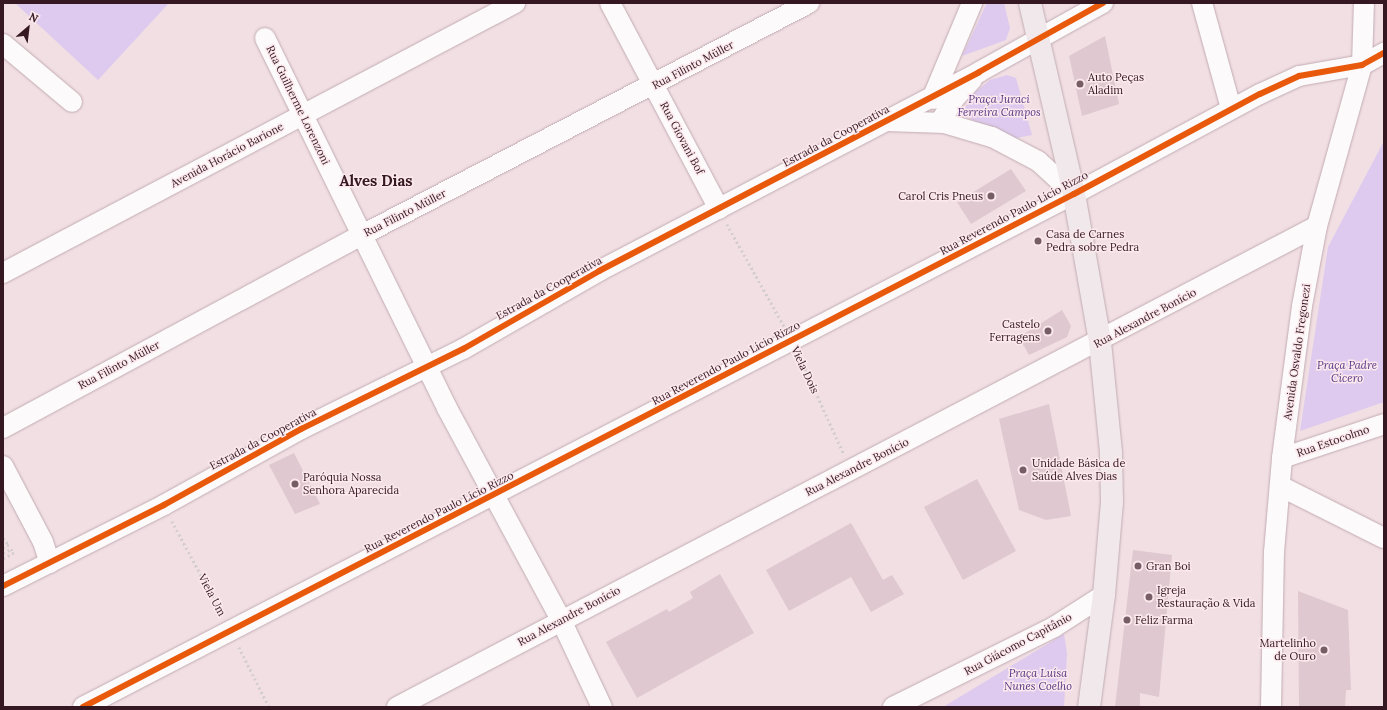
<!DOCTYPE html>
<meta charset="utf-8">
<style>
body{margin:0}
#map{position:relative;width:1387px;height:710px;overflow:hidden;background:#f1dfe4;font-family:Lora,serif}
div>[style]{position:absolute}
.green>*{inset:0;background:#ddcaee}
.building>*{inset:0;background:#dfc8cf}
.path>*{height:2.5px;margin-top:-1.25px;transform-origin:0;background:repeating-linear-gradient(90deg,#d4cdd0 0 2px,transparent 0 5px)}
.roads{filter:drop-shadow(0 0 1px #c1abb1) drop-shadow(0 0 1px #c1abb1)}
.minor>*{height:20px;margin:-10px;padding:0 10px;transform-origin:10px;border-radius:10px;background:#fdfafb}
.major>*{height:22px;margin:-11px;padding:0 11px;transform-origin:11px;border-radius:11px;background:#f0e8eb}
.cycleway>*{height:6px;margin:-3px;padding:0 3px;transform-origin:3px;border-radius:3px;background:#e8590c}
.dots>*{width:11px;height:11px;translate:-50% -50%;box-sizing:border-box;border:2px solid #fbe9ee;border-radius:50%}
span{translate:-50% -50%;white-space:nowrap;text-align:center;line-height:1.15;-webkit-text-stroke:3px #fbe9ee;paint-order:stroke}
.street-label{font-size:11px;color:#361822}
.poi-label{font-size:11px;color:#361822}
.left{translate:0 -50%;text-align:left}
.right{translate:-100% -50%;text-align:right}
.park-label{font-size:11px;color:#553683;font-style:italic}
.district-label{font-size:15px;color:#361822;font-weight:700}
.frame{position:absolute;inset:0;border:4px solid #361822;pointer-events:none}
.north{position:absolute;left:8px;top:8px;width:40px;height:40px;-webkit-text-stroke:3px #fbe9ee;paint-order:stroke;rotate:28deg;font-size:11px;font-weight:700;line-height:16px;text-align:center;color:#361822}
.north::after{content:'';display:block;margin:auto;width:14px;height:18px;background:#361822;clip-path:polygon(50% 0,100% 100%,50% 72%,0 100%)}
</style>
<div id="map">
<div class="green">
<div style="clip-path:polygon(15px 3px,169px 3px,98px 80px)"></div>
<div style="clip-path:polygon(987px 3px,1004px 3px,1010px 28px,1006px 40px,962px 56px)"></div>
<div style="clip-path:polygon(1007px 75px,1016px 78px,1032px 135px,1008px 140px,962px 114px,972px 95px,990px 80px)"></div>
<div style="clip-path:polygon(1384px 141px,1384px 402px,1300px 431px,1328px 247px)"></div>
<div style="clip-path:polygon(1064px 634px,1067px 653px,1064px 707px,943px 707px)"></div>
</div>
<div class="building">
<div style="clip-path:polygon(1105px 36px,1119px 104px,1082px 116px,1069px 56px)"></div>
<div style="clip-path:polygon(1011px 169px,1026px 191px,971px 224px,957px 202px)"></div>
<div style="clip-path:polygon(1062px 310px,1071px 326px,1067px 337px,1029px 355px,1019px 337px)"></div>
<div style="clip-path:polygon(1049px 404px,1071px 516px,1046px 520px,1019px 510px,999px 419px)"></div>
<div style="clip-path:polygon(294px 453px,320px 504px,295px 514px,269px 465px)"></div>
<div style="clip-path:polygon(977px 479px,1016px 551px,963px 580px,924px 507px)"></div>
<div style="clip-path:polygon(851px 523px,883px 580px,892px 575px,904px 594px,871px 612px,851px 577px,789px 611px,766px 570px)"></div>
<div style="clip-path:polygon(1133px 550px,1172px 555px,1159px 697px,1140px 693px,1140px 707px,1115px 707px)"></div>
<div style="clip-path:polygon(720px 574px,754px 633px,637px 698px,606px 642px,667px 609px,669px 612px,693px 598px,690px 592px)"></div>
<div style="clip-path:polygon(1298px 591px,1348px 610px,1351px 690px,1346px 690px,1345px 707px,1299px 707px)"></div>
</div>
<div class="path">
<div style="left:727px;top:224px;width:117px;rotate:60.8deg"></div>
<div style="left:799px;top:355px;width:109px;rotate:65.6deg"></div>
<div style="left:172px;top:521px;width:108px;rotate:61.8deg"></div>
<div style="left:3px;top:538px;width:9px;rotate:49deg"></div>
<div style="left:9px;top:545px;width:7px;rotate:153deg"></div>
<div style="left:3px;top:553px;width:9px;rotate:-27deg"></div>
<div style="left:11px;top:549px;width:5px;rotate:53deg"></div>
<div style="left:14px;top:553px;width:13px;rotate:151deg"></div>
<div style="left:239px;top:647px;width:67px;rotate:63.4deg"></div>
</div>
<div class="roads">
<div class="minor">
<div style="left:610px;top:3px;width:233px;rotate:62.1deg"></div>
<div style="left:1202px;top:3px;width:109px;rotate:74.6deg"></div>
<div style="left:265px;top:38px;width:412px;rotate:63.8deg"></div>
<div style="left:447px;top:408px;width:241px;rotate:61.7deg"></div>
<div style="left:561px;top:620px;width:96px;rotate:64.8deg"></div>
<div style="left:3px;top:44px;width:90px;rotate:40deg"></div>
<div style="left:934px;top:99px;width:5px;rotate:-90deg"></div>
<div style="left:934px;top:94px;width:99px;rotate:-67.3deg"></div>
<div style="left:942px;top:119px;width:23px;rotate:-59deg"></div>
<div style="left:954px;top:99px;width:26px;rotate:-47deg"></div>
<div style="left:887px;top:121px;width:57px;rotate:2deg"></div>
<div style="left:944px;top:123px;width:50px;rotate:16.3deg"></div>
<div style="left:992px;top:137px;width:52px;rotate:27.6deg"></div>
<div style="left:1038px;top:161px;width:49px;rotate:42.5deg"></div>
<div style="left:3px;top:273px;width:579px;rotate:-27.8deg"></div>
<div style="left:3px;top:428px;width:408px;rotate:-28.3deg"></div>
<div style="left:362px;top:235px;width:504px;rotate:-27.43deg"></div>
<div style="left:1282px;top:458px;width:108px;rotate:-18.4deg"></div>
<div style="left:3px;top:466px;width:86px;rotate:62.2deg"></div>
<div style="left:43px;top:542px;width:22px;rotate:72deg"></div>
<div style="left:1280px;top:486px;width:116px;rotate:26.6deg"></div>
<div style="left:3px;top:586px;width:180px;rotate:-26.7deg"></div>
<div style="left:164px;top:505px;width:157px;rotate:-29deg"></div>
<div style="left:301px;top:429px;width:181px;rotate:-26.3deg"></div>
<div style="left:463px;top:349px;width:157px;rotate:-29.8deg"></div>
<div style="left:599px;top:271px;width:429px;rotate:-27.6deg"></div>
<div style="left:979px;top:72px;width:142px;rotate:-29.1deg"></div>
<div style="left:83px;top:707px;width:1116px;rotate:-27.37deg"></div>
<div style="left:1074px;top:194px;width:211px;rotate:-28.3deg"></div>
<div style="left:1260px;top:94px;width:43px;rotate:-24.8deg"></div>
<div style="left:1299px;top:76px;width:64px;rotate:-9.9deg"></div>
<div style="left:1362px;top:65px;width:25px;rotate:-29deg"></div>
<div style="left:397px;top:707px;width:1038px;rotate:-27.6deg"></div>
<div style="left:893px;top:707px;width:180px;rotate:-26.4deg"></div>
<div style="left:1054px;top:627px;width:59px;rotate:-32.6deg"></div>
<div style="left:1271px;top:707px;width:155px;rotate:-88.9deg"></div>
<div style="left:1274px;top:552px;width:94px;rotate:-85.1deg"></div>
<div style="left:1282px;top:458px;width:153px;rotate:-82.5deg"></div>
<div style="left:1302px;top:306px;width:81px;rotate:-79.4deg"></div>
<div style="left:1317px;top:226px;width:167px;rotate:-74.4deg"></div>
<div style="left:1362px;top:65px;width:62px;rotate:-88.2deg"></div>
</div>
<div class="major">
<div style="left:1030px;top:3px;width:196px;rotate:77deg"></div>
<div style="left:1074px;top:194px;width:150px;rotate:80deg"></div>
<div style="left:1100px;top:342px;width:112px;rotate:84.3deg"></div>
<div style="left:1111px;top:453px;width:49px;rotate:88.8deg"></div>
<div style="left:1112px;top:502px;width:93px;rotate:94.9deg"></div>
<div style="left:1104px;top:595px;width:113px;rotate:97.6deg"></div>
</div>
</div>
<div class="cycleway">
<div style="left:3px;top:586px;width:180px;rotate:-26.7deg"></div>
<div style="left:164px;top:505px;width:157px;rotate:-29deg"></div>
<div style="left:301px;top:429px;width:181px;rotate:-26.3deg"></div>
<div style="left:463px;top:349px;width:157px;rotate:-29.8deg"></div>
<div style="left:599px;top:271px;width:429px;rotate:-27.6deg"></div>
<div style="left:979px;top:72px;width:142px;rotate:-29.1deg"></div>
<div style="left:83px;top:707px;width:1116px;rotate:-27.37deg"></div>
<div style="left:1074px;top:194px;width:211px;rotate:-28.3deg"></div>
<div style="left:1260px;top:94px;width:43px;rotate:-24.8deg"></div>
<div style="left:1299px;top:76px;width:64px;rotate:-9.9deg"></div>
<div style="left:1362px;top:65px;width:25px;rotate:-29deg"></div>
</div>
<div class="dots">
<div style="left:1080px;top:84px;background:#775e66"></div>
<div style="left:991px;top:196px;background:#775e66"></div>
<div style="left:1038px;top:241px;background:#775e66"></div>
<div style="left:1048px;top:331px;background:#775e66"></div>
<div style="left:1023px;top:470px;background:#775e66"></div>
<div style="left:295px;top:484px;background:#775e66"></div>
<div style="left:1138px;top:566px;background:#775e66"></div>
<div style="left:1149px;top:597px;background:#775e66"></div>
<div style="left:1127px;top:620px;background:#775e66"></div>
<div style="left:1324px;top:650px;background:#775e66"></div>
</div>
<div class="street-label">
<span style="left:693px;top:65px;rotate:-28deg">Rua Filinto Müller</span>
<span style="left:298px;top:105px;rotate:64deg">Rua Guilherme Lorenzoni</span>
<span style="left:836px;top:136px;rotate:-28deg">Estrada da Cooperativa</span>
<span style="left:682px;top:138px;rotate:62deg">Rua Giovani Bof</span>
<span style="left:227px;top:155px;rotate:-28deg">Avenida Horácio Barione</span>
<span style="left:405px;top:213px;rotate:-27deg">Rua Filinto Müller</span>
<span style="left:1014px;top:213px;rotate:-28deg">Rua Reverendo Paulo Lício Rizzo</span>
<span style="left:549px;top:288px;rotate:-29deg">Estrada da Cooperativa</span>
<span style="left:1145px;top:318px;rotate:-28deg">Rua Alexandre Bonício</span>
<span style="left:1297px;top:352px;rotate:-82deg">Avenida Osvaldo Fregonezi</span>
<span style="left:726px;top:363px;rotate:-28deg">Rua Reverendo Paulo Lício Rizzo</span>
<span style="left:119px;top:365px;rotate:-28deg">Rua Filinto Müller</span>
<span style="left:805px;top:370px;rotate:65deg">Viela Dois</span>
<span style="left:263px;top:439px;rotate:-28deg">Estrada da Cooperativa</span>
<span style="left:1333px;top:441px;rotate:-19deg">Rua Estocolmo</span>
<span style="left:857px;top:467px;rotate:-27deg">Rua Alexandre Bonício</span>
<span style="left:439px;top:512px;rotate:-27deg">Rua Reverendo Paulo Lício Rizzo</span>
<span style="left:212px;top:595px;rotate:62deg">Viela Um</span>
<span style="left:569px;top:616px;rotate:-28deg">Rua Alexandre Bonício</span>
<span style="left:1018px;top:644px;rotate:-28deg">Rua Giácomo Capitânio</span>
</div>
<div class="poi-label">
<span class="left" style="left:1088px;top:84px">Auto Peças<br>Aladim</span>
<span class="right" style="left:983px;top:196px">Carol Cris Pneus</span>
<span class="left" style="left:1046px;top:241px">Casa de Carnes<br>Pedra sobre Pedra</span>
<span class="right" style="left:1040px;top:331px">Castelo<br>Ferragens</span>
<span class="left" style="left:1032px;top:470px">Unidade Básica de<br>Saúde Alves Dias</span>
<span class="left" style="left:303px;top:484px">Paróquia Nossa<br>Senhora Aparecida</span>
<span class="left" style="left:1146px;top:566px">Gran Boi</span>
<span class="left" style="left:1157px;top:597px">Igreja<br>Restauração &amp; Vida</span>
<span class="left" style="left:1135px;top:620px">Feliz Farma</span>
<span class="right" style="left:1316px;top:650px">Martelinho<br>de Ouro</span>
</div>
<div class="park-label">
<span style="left:999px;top:106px">Praça Juraci<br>Ferreira Campos</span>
<span style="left:1347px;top:372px">Praça Padre<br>Cícero</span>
<span style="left:1038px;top:680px">Praça Luísa<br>Nunes Coelho</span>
</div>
<div class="district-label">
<span style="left:376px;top:181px">Alves Dias</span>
</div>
<div class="frame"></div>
<div class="north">N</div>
</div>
